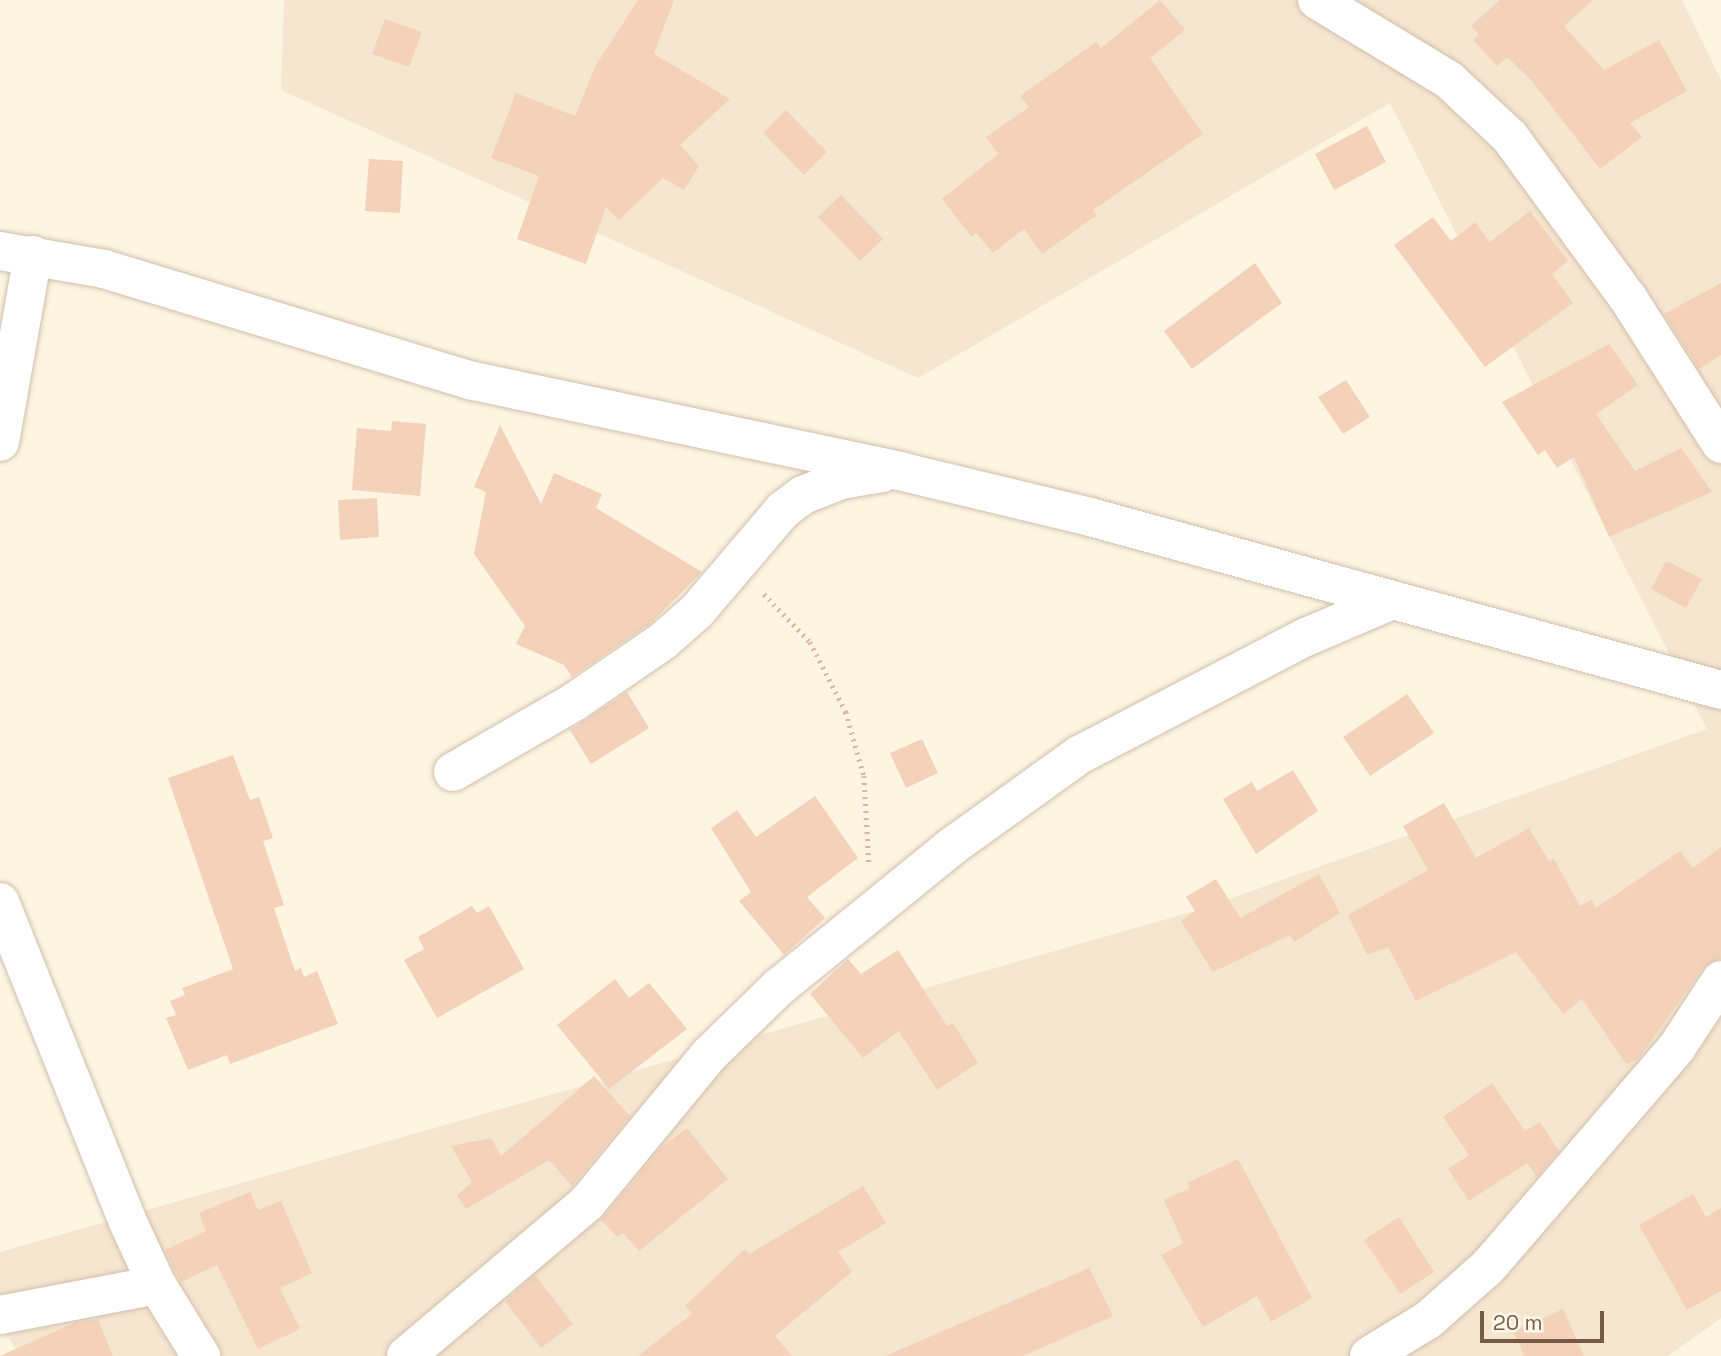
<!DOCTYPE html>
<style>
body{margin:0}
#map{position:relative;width:1721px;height:1356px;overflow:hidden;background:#fdf4e2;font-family:"Space Grotesk",sans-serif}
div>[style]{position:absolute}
.residential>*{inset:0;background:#f5e6d0}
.building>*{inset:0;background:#f4d2b9}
.path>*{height:4.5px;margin-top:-2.25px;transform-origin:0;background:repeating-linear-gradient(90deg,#d9b69c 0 2px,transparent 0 7px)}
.roads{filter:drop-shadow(0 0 2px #d1beab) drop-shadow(0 0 2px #d1beab)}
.street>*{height:38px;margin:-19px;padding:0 19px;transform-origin:19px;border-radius:19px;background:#fff}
span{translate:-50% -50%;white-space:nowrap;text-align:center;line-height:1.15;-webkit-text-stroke:5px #fff7ea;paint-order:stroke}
.scale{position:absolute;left:1480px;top:1311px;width:124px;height:32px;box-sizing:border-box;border:4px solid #765a47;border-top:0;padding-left:9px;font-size:21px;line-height:24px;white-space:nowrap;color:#765a47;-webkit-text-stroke:5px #fff7ea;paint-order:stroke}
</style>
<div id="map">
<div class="residential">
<div style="clip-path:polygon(284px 0,1682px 0,1721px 80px,1721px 1318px,1668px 1356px,19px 1356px,0 1322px,0 1252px,1195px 911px,1707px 729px,1390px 103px,918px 378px,281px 90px)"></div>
</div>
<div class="building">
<div style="clip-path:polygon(638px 0,674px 0,654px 54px,730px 99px,680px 145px,699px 166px,684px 190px,663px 178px,619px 220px,606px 207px,586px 264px,517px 239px,539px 176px,491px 158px,516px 93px,575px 116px,596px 65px)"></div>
<div style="clip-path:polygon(1160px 0,1185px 30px,1150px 58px,1203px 134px,1093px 210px,1097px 215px,1042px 254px,1024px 229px,993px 253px,976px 233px,972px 237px,942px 199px,998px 154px,986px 137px,1029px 107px,1020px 96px,1096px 42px,1101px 48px)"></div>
<div style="clip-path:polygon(1500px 0,1593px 0,1564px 26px,1604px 70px,1659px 40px,1687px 91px,1630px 123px,1642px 137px,1600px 169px,1531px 80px,1507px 57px,1497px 66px,1473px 40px,1479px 34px,1471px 26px)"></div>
<div style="clip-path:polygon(385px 19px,422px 32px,409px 67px,372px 54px)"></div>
<div style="clip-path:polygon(786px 110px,827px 152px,804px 175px,763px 133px)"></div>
<div style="clip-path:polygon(1367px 126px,1386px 162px,1334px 190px,1315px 154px)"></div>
<div style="clip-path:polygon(369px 159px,403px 161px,400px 213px,365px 211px)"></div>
<div style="clip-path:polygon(841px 195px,883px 239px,860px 261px,818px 217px)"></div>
<div style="clip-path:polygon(1530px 211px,1568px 261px,1552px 274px,1573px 303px,1485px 367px,1394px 245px,1433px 217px,1451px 241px,1475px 222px,1490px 242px)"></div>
<div style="clip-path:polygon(1255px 263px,1282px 303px,1192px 369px,1164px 331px)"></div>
<div style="clip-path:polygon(1721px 283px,1721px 355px,1699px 369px,1664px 314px)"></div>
<div style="clip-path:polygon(1609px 344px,1638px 385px,1596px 414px,1635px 471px,1681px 448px,1712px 492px,1609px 537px,1574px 457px,1557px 468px,1545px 450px,1538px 455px,1502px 402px)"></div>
<div style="clip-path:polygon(1346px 380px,1370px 417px,1343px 434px,1318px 397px)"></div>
<div style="clip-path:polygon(392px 421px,426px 424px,420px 496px,352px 490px,357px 428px,391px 431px)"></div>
<div style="clip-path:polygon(500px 425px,541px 504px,554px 473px,602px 494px,596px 508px,702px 572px,650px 624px,572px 677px,564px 665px,516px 644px,525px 626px,474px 554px,486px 492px,474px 487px)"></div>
<div style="clip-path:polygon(377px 498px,379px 537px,340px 540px,338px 500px)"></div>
<div style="clip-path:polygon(1666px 561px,1702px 579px,1686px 608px,1651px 589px)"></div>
<div style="clip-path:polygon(627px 692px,649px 728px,591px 764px,570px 730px)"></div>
<div style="clip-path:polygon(1407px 694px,1434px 733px,1370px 776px,1343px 737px)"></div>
<div style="clip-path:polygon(922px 739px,938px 773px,906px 788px,890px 753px)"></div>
<div style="clip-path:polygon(233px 755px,250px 800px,259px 797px,273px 838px,263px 841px,284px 905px,274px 908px,295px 971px,301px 968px,304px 977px,317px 971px,338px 1024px,230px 1064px,227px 1055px,188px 1070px,166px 1018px,176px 1015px,170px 1001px,185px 995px,182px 988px,233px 969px,168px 778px)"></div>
<div style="clip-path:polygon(1293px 770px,1318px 811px,1256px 854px,1223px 799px,1252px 782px,1257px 791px)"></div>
<div style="clip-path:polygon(815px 796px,858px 858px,807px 897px,825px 918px,784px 955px,739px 901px,751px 892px,711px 828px,737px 810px,756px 837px)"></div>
<div style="clip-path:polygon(1444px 803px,1476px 858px,1529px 828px,1549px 861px,1554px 859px,1580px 906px,1592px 900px,1596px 908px,1680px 851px,1693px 868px,1721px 847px,1721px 958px,1703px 968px,1638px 1059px,1626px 1064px,1582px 999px,1563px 1014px,1516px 952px,1416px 1001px,1388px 947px,1367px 955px,1348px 915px,1428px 870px,1403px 826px)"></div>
<div style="clip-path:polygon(1319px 874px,1340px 913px,1294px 942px,1290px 935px,1213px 972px,1181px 921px,1195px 911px,1186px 897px,1216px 879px,1240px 918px)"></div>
<div style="clip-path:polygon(472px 906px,477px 913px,489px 906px,524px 969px,437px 1018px,404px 960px,424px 949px,418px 937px)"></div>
<div style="clip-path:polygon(898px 950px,947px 1026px,953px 1023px,978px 1063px,937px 1090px,899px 1031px,863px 1058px,810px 994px,848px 959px,861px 974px)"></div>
<div style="clip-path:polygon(615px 979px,629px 998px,649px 983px,687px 1029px,609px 1089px,557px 1025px)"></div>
<div style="clip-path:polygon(594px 1076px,630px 1116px,572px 1186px,549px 1160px,466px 1209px,457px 1195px,472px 1182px,451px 1146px,491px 1138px,501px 1156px)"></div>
<div style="clip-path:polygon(1492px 1083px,1525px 1131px,1540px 1122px,1559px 1151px,1537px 1177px,1527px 1163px,1469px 1201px,1448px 1169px,1469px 1155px,1443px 1117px)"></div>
<div style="clip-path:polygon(687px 1128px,728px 1179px,639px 1251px,623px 1233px,617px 1237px,601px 1220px,660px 1149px)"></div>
<div style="clip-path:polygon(1238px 1159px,1312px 1298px,1271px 1322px,1257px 1296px,1203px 1327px,1161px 1255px,1183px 1243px,1164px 1200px,1190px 1188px,1187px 1183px)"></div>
<div style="clip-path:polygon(863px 1186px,886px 1223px,838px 1252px,852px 1272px,775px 1336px,792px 1356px,638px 1356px,692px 1314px,685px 1306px,745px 1249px,749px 1254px)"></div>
<div style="clip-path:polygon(250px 1192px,258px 1210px,281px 1201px,312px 1273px,280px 1288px,300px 1329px,258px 1349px,217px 1265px,181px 1282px,165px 1250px,206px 1231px,199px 1213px)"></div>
<div style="clip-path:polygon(1693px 1194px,1706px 1217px,1721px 1208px,1721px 1291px,1687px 1310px,1639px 1225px)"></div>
<div style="clip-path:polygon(1399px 1217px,1434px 1272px,1400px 1294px,1364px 1240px)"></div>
<div style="clip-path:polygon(1089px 1268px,1113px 1316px,1023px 1356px,885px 1356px)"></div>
<div style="clip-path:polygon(535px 1275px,573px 1324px,541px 1348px,505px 1301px)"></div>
<div style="clip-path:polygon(1563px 1309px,1584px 1356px,1524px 1356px,1513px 1331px)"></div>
<div style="clip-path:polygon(98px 1319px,113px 1356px,0 1356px,74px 1323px)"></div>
</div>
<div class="path">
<div style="left:764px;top:594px;width:66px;rotate:46.2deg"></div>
<div style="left:810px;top:642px;width:79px;rotate:62.8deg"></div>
<div style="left:846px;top:712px;width:66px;rotate:74.3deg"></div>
<div style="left:864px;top:776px;width:87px;rotate:86.7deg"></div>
</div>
<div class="roads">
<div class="street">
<div style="left:1317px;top:0;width:154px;rotate:31.2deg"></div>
<div style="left:1449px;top:80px;width:83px;rotate:43.1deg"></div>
<div style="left:1510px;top:137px;width:200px;rotate:53.8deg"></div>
<div style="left:1628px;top:298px;width:173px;rotate:57.5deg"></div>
<div style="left:0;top:251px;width:106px;rotate:9.8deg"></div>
<div style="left:104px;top:269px;width:382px;rotate:16.9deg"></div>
<div style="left:469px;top:380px;width:440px;rotate:11.9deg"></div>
<div style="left:899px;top:471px;width:196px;rotate:13.5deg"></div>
<div style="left:1090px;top:517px;width:654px;rotate:15.33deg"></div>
<div style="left:0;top:442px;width:190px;rotate:-80deg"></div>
<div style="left:453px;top:772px;width:140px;rotate:-30deg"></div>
<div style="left:574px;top:702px;width:108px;rotate:-34.4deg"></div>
<div style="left:663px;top:641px;width:45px;rotate:-41.4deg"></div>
<div style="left:697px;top:611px;width:133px;rotate:-49.6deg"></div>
<div style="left:783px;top:510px;width:25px;rotate:-37deg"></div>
<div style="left:803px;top:495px;width:41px;rotate:-21.5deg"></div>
<div style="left:841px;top:480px;width:42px;rotate:-9.7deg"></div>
<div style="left:0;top:902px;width:342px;rotate:68.2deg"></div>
<div style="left:127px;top:1220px;width:72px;rotate:65.2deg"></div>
<div style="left:157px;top:1285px;width:84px;rotate:58.2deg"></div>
<div style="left:0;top:1315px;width:160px;rotate:-10.8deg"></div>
<div style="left:406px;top:1356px;width:237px;rotate:-40.2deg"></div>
<div style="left:587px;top:1203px;width:192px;rotate:-50.5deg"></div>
<div style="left:709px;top:1055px;width:98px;rotate:-44.2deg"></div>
<div style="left:779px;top:987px;width:222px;rotate:-39.1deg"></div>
<div style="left:951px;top:847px;width:158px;rotate:-35.7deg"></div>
<div style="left:1079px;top:755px;width:256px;rotate:-27.5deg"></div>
<div style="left:1306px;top:637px;width:89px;rotate:-23.1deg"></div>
<div style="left:1369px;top:1356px;width:69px;rotate:-31.4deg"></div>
<div style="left:1428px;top:1320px;width:80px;rotate:-41.5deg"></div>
<div style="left:1488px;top:1267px;width:290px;rotate:-49.3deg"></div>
<div style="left:1677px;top:1047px;width:80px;rotate:-56.7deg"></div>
</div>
</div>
<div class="scale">20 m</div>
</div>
